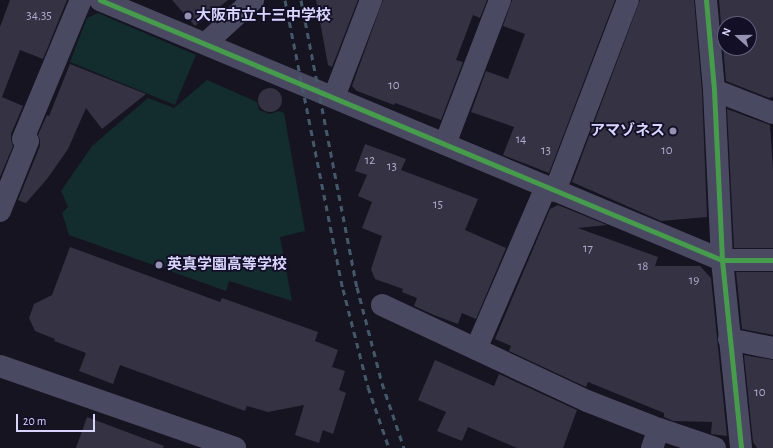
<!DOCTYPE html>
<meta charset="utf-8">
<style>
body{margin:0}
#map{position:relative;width:773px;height:448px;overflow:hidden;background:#161421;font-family:"Alegreya Sans","Noto Sans JP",sans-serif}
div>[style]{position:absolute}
.green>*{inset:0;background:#132c2d}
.building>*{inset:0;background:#343243}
.round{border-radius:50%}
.minor>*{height:22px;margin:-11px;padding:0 11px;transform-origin:11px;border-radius:11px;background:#4a4962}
.rail>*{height:3px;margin-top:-1.5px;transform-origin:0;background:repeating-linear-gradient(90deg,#43596b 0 6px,transparent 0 11px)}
.cycleway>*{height:5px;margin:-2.5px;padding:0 2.5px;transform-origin:2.5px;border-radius:2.5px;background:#469c4c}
.dots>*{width:11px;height:11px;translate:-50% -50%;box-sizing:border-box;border:2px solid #130f26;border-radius:50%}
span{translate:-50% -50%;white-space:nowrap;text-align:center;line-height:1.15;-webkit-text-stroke:3.5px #130f26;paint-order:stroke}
.number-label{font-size:13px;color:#b0acd0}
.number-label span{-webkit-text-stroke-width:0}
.poi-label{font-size:15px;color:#d9d4ff;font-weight:700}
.left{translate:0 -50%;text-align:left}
.right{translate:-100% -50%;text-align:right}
.north{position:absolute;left:717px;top:16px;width:40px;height:40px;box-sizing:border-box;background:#130f26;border:1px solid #625e7d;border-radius:50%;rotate:291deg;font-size:11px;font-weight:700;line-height:16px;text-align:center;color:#d9d4ff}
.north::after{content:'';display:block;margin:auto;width:14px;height:18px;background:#9591b1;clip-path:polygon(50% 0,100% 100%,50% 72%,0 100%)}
.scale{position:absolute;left:16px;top:414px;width:79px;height:18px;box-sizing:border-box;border:2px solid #d9d4ff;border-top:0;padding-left:5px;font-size:12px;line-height:14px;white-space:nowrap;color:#d9d4ff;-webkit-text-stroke:3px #130f26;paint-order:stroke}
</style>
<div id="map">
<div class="green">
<div style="clip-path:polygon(98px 13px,196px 55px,175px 105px,70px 62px,87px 18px)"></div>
<div style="clip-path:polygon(207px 80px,257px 102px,259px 110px,270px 114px,279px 111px,284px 113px,305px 231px,280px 237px,292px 301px,229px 281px,226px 291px,69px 235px,62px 213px,68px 207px,61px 191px,92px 146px,148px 98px,174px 108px)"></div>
</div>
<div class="building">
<div style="clip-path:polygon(10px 0,67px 0,43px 59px,20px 50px,2px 97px,23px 106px,11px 134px,11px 140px,13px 146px,0 177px,0 27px)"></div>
<div style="clip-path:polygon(172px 0,228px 0,195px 26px)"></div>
<div style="clip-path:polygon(316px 0,358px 0,332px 67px,328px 65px)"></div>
<div style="clip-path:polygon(383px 0,487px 0,480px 18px,473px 15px,456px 60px,463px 62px,441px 120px,395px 103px,394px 105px,357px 91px,352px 86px)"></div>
<div style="clip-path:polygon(512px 0,615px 0,549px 173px,503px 155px,514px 127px,471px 112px,486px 71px,508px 79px,525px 34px,503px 26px)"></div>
<div style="clip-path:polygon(640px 0,694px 0,702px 91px,707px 217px,661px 221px,572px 182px)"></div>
<div style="clip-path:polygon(evenodd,719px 0,773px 0,773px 97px,769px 98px,726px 81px,719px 0,725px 24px,749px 24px,749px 48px,725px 48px,725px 24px)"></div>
<div style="clip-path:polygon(70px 64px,146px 94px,102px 129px,86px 108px,68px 149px,47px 179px,26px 203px,18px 200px,40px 146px,40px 140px,38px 135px,47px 115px,49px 116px)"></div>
<div class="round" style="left:258px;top:88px;width:24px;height:24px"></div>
<div style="clip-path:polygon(727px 109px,770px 125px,773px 170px,773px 248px,734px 248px)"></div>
<div style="clip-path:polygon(365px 144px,406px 159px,401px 170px,478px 199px,465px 230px,506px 248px,476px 319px,462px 313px,458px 324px,434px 315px,414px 306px,417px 298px,402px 292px,403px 289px,375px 279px,371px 269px,382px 236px,362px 228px,372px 202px,358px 196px,367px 175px,355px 171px)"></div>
<div style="clip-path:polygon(558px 205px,607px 225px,578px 228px,658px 257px,655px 266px,700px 266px,711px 278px,727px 436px,711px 434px,712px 422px,673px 421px,664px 417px,664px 413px,588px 382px,586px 387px,509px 351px,511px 346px,495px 339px,550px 209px)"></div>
<div style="clip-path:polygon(70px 247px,220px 302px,222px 298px,318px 332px,315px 341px,338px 350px,332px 367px,345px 371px,339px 390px,346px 393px,333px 434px,323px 430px,319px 443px,295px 435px,304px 405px,268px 412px,247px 406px,245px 411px,120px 365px,113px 384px,79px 371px,86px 353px,54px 341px,55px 339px,35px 331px,29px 318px,34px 304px,52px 295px)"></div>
<div style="clip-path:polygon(736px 272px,773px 272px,773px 335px,742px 329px)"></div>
<div style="clip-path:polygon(744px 355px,773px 360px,773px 448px,757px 448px,753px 442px)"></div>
<div style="clip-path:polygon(435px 360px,494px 386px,499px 374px,577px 410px,563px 448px,517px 448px,468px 427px,462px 441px,437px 431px,446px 412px,418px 400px)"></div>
<div style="clip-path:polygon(87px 417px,164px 446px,163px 448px,76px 448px)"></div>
</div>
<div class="minor">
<div style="left:100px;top:0;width:674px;rotate:22.69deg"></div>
<div style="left:722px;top:260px;width:51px"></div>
<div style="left:706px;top:0;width:90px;rotate:84.9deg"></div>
<div style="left:714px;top:90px;width:170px;rotate:87.3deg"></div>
<div style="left:722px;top:260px;width:189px;rotate:84.2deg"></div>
<div style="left:206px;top:43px;width:64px;rotate:-42.5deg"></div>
<div style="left:714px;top:90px;width:63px;rotate:21.3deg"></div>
<div style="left:334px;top:97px;width:104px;rotate:-69.1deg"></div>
<div style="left:445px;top:144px;width:154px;rotate:-69.1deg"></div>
<div style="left:555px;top:191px;width:204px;rotate:-69.1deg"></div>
<div style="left:0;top:211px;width:75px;rotate:-68.2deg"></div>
<div style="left:28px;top:141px;width:5px;rotate:-158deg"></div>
<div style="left:23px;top:139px;width:151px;rotate:-67.4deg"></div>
<div style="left:382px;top:305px;width:226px;rotate:25.1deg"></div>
<div style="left:587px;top:401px;width:77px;rotate:21.3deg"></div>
<div style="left:659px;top:429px;width:59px;rotate:18.7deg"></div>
<div style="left:729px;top:339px;width:45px;rotate:11.6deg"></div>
<div style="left:476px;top:349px;width:176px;rotate:-66.6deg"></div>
<div style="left:0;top:366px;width:249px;rotate:19.2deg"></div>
<div style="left:652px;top:448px;width:20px;rotate:-70deg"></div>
</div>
<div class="rail">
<div style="left:285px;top:0;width:295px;rotate:78.7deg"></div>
<div style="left:343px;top:289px;width:101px;rotate:75.7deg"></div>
<div style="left:368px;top:387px;width:65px;rotate:71deg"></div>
<div style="left:301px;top:0;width:292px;rotate:79deg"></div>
<div style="left:357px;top:287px;width:99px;rotate:75.4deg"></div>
<div style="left:382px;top:383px;width:69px;rotate:71.3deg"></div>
</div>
<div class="cycleway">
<div style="left:100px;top:0;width:674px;rotate:22.69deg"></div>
<div style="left:722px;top:260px;width:51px"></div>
<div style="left:706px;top:0;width:90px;rotate:84.9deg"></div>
<div style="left:714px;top:90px;width:170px;rotate:87.3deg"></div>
<div style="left:722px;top:260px;width:189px;rotate:84.2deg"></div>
</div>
<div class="dots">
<div style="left:188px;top:16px;background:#9591b1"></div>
<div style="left:673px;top:131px;background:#9591b1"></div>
<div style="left:159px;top:265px;background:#9591b1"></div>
</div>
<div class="number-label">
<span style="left:39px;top:16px">34,35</span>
<span style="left:394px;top:86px">10</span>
<span style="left:521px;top:140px">14</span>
<span style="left:546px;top:151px">13</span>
<span style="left:667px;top:151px">10</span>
<span style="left:370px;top:161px">12</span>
<span style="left:392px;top:167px">13</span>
<span style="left:438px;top:205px">15</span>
<span style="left:588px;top:249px">17</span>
<span style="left:643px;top:267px">18</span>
<span style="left:694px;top:281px">19</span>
<span style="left:760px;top:393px">10</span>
</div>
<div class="poi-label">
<span class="left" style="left:196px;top:16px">大阪市立十三中学校</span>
<span class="right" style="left:665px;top:131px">アマゾネス</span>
<span class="left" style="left:167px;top:265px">英真学園高等学校</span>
</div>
<div class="north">N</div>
<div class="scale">20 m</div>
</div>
